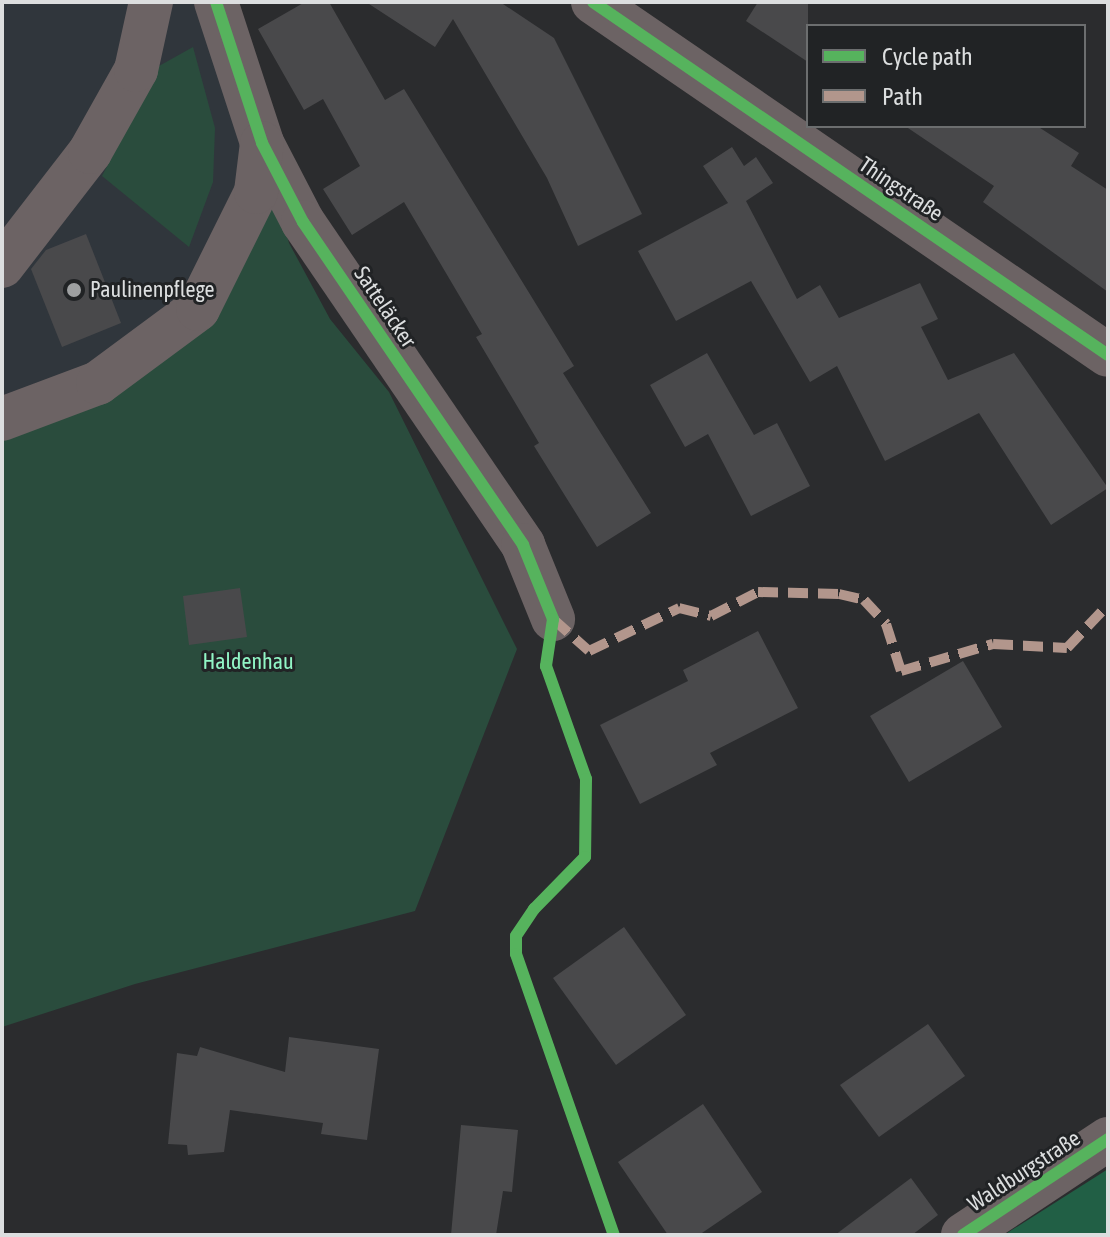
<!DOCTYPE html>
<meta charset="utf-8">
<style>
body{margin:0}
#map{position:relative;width:1110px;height:1237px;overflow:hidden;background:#2b2c2e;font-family:"Asap Condensed",sans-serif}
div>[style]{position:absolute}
.built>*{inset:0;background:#30363c}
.green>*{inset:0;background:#2a4c3d}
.forest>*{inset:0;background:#215f45}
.building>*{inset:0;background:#49494b}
.minor>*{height:44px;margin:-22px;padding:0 22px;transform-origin:22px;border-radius:22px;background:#6c6364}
.quiet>*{height:10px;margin-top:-5px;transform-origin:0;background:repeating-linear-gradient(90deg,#b2968c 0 20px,transparent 0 30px)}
.cycleway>*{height:12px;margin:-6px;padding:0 6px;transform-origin:6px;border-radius:6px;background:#56b35d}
.dots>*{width:22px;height:22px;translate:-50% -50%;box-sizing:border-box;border:4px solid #212325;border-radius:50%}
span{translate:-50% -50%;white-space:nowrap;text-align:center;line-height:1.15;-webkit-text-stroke:6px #212325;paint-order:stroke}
.street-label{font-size:22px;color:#dcdedf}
.poi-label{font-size:22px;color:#dcdedf}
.left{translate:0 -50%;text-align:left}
.park-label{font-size:22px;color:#91f5c5}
.frame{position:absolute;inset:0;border:4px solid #dcdedf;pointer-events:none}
.legend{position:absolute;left:806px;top:24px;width:280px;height:104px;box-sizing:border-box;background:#212325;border:2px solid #6c6e6f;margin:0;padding:10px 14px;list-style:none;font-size:24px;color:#dcdedf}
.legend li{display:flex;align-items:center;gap:16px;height:40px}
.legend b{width:40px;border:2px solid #6c6e6f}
</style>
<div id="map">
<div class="built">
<div style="clip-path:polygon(2px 2px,216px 2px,262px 143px,198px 309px,2px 419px)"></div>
</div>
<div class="green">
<div style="clip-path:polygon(193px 47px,215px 128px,213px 182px,189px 247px,102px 176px,159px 66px)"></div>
<div style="clip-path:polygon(262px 143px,289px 243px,330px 319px,389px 392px,517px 649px,415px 911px,135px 984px,2px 1027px,2px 419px,198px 309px)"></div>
</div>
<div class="forest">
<div style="clip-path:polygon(1108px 1169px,1108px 1235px,1004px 1235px)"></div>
</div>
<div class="building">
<div style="clip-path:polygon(305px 2px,329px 2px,385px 100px,404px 89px,574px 366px,563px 373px,651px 513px,597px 547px,534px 446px,539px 443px,476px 337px,482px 334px,404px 202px,352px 235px,323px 189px,360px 166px,323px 99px,304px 110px,258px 29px)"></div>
<div style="clip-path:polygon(366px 2px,500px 2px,554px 38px,642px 214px,578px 246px,547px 178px,453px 19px,435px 47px)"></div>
<div style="clip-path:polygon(758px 2px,808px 2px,808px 62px,746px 21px)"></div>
<div style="clip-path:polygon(905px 126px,1037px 126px,1079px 153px,1071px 166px,1108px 190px,1108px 292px,983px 202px,994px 186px)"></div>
<div style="clip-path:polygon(732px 147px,744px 166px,756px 157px,773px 183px,746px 201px,797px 299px,820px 285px,839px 318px,920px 283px,938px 319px,921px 327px,948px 380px,1014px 353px,1108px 488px,1051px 525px,979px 413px,885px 461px,837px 366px,810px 382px,751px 281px,676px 321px,638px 251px,728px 203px,703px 166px)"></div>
<div style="clip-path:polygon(86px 234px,121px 323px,62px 347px,31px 269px,46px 250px)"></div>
<div style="clip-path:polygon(707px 353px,754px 435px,777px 423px,810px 486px,751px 516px,708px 434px,685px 447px,650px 385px)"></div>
<div style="clip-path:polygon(240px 588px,247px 637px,189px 645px,183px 596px)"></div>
<div style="clip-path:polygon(758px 631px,798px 708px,710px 753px,717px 765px,640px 804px,600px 725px,688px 681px,683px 670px)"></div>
<div style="clip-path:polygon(963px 661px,1002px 727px,909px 782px,870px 716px)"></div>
<div style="clip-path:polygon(624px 927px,686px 1015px,616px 1065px,553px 978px)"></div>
<div style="clip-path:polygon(928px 1024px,965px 1076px,879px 1137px,840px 1085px)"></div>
<div style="clip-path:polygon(289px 1037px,379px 1049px,367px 1140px,321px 1134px,323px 1123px,230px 1110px,224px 1152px,188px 1155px,187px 1145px,168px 1144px,177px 1053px,197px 1056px,200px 1047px,285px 1072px)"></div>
<div style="clip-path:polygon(703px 1104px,762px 1192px,699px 1235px,668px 1235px,618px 1162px)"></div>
<div style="clip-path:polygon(461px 1125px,518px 1130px,512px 1192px,503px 1191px,496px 1235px,451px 1235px)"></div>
<div style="clip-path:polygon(911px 1178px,938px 1215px,912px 1235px,835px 1235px)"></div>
</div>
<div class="minor">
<div style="left:216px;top:2px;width:148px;rotate:71.9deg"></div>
<div style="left:262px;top:143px;width:89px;rotate:62.6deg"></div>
<div style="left:303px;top:222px;width:391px;rotate:55.7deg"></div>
<div style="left:523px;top:545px;width:80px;rotate:67.9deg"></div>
<div style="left:593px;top:2px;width:624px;rotate:34.43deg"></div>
<div style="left:2px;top:266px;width:144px;rotate:-52.3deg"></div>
<div style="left:90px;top:152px;width:94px;rotate:-60.7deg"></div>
<div style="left:136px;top:70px;width:70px;rotate:-77.6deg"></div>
<div style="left:2px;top:419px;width:103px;rotate:-20.6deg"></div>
<div style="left:98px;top:383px;width:124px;rotate:-36.5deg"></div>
<div style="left:198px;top:309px;width:131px;rotate:-63.6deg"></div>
<div style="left:256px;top:192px;width:49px;rotate:-83deg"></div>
<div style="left:963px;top:1235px;width:174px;rotate:-33.5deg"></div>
</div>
<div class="quiet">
<div style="left:553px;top:619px;width:48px;rotate:41.6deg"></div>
<div style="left:589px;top:651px;width:100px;rotate:-25.5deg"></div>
<div style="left:679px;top:608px;width:33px;rotate:14deg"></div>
<div style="left:711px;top:616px;width:53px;rotate:-27.1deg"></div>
<div style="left:758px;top:592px;width:81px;rotate:1.4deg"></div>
<div style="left:839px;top:594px;width:26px;rotate:13deg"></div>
<div style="left:864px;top:600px;width:33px;rotate:47deg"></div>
<div style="left:886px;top:624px;width:49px;rotate:72.3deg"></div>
<div style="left:901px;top:671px;width:96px;rotate:-16.4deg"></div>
<div style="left:993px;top:644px;width:74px;rotate:3.1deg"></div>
<div style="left:1067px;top:648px;width:59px;rotate:-46.4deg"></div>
</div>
<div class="cycleway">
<div style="left:216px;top:2px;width:148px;rotate:71.9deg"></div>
<div style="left:262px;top:143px;width:89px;rotate:62.6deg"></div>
<div style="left:303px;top:222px;width:391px;rotate:55.7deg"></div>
<div style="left:523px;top:545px;width:80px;rotate:67.9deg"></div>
<div style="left:553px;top:619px;width:48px;rotate:98.5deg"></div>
<div style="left:546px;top:666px;width:120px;rotate:70.5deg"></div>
<div style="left:586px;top:779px;width:78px;rotate:90.7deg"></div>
<div style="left:585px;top:857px;width:73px;rotate:134.4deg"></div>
<div style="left:534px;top:909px;width:32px;rotate:124deg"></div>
<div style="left:516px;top:936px;width:18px;rotate:90deg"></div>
<div style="left:516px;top:954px;width:298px;rotate:70.8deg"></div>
<div style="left:593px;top:2px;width:624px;rotate:34.43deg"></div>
<div style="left:963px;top:1235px;width:174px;rotate:-33.5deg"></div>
</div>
<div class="dots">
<div style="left:74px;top:290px;background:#9ea0a1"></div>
</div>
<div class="street-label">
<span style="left:901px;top:189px;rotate:34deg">Thingstraße</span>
<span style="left:385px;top:307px;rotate:56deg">Satteläcker</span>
<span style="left:1024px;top:1171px;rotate:-33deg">Waldburgstraße</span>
</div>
<div class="poi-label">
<span class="left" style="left:90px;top:290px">Paulinenpflege</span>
</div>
<div class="park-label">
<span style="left:248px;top:662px">Haldenhau</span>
</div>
<div class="frame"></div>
<ul class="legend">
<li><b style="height:10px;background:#56b35d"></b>Cycle path</li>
<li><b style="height:10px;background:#b2968c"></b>Path</li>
</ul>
</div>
